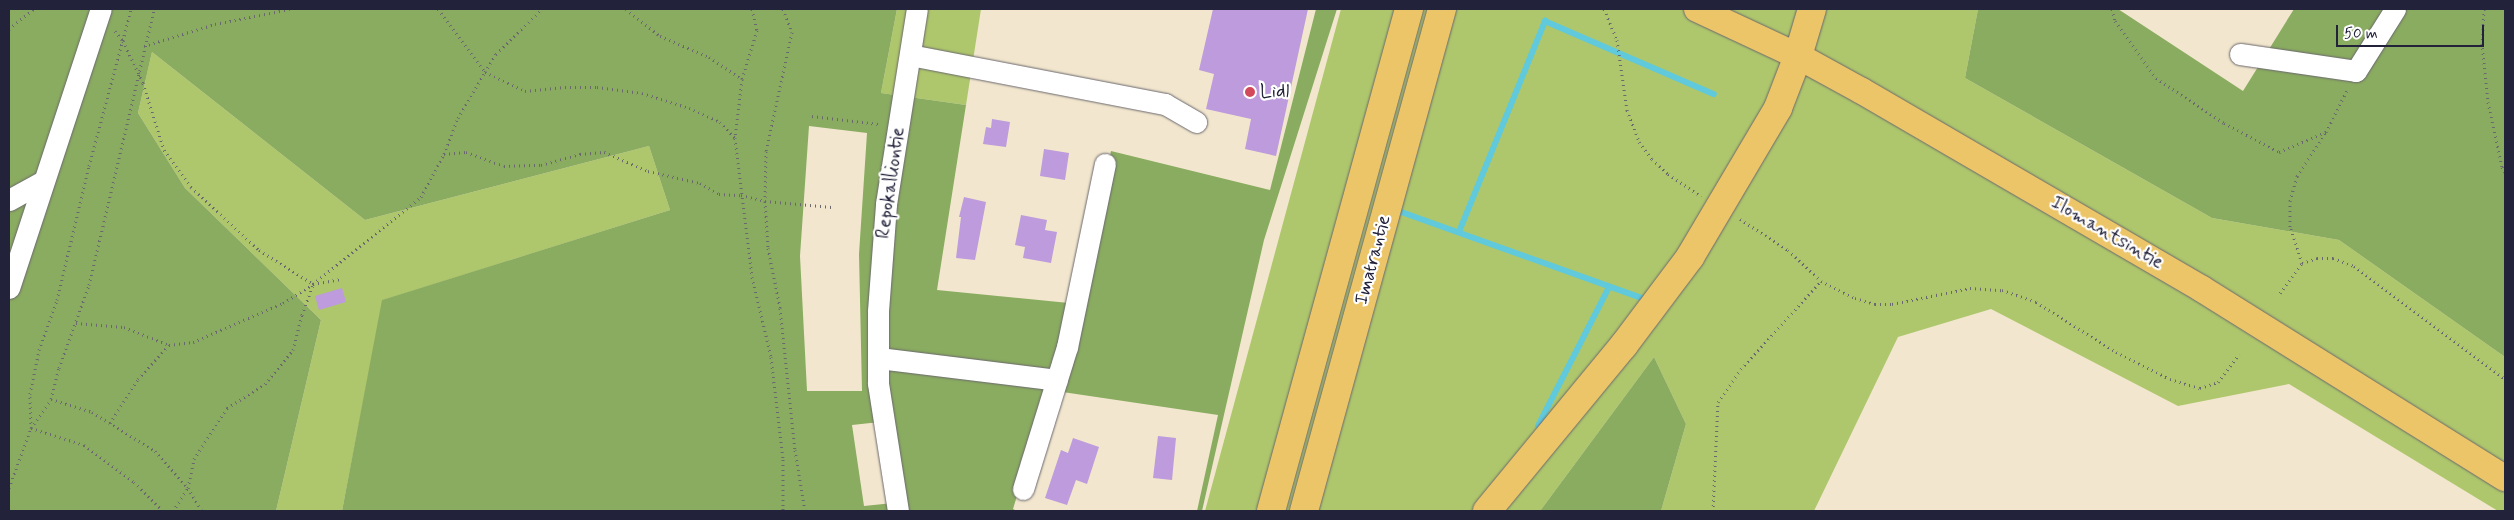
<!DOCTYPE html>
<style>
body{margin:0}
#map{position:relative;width:2514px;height:520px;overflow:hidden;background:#f2e7ce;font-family:Mynerve,sans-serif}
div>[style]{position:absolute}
.green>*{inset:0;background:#aec76c}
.forest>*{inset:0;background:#8aac60}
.stream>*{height:5.5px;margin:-2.75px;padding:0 2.75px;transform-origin:2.75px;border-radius:2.75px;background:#60c9db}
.building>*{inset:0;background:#bd9bdc}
.path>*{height:3px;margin-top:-1.5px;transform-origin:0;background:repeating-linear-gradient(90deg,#6b676e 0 1px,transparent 0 5px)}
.roads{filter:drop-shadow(0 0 1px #6b676e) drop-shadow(0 0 1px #6b676e)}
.minor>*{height:21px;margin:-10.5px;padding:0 10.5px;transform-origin:10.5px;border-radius:10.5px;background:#fff}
.major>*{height:26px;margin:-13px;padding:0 13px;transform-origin:13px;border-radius:13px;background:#edc569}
.highway>*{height:28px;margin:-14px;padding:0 14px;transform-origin:14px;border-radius:14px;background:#edc569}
.dots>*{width:14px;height:14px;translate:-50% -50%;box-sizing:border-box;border:2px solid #fff;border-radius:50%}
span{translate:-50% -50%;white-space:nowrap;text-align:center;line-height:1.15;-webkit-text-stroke:4.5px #fff;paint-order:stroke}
.poi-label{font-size:19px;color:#22223b}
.left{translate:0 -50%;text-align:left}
.street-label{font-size:19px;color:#22223b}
.frame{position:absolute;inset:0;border:10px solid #22223b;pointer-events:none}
.scale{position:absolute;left:2336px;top:25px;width:148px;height:22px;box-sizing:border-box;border:2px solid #22223b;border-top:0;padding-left:6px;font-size:15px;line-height:18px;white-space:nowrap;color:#22223b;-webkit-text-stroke:4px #fff;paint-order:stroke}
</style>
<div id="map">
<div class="green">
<div style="clip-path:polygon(897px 9px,981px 9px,966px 105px,881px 93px)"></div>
<div style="clip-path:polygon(1341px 9px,1681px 9px,1801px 65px,1820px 9px,1978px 9px,1965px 78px,2212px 218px,2339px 240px,2505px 357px,2505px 511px,2498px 511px,2289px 384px,2178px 406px,1991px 309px,1898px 337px,1814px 511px,1661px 511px,1686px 424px,1654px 357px,1540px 511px,1205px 511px)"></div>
<div style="clip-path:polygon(1726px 9px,1805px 9px,1795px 41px)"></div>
<div style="clip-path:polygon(152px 52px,365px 220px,649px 146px,670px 210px,383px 300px,342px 511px,276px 511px,321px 320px,185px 188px,138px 113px)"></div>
</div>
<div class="forest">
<div style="clip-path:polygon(evenodd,9px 9px,897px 9px,881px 93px,966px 105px,937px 290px,1079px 304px,1111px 151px,1270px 190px,1316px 9px,1337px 9px,1264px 240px,1202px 511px,1197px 511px,1218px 415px,1049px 390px,1013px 509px,1017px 511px,342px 511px,382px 300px,670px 210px,649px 146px,365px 220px,152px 52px,138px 113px,185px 188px,321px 320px,276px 511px,9px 511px,9px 9px,809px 126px,867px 133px,859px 254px,862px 391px,807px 391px,800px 256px,809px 126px,9px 9px,880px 422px,893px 503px,864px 506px,852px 425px,880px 422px)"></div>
<div style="clip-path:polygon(1978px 9px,2118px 9px,2243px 91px,2294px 9px,2505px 9px,2505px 357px,2339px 240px,2212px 218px,1965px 78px)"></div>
<div style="clip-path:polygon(1654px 357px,1686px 424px,1661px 511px,1540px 511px)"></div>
</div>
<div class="stream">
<div style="left:1396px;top:210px;width:267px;rotate:19.7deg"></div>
<div style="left:1459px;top:232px;width:228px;rotate:-67.8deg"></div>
<div style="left:1545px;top:21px;width:184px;rotate:23.4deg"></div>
<div style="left:1538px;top:426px;width:156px;rotate:-62.9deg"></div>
</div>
<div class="building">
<div style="clip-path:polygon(1213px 9px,1308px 9px,1276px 156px,1245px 149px,1251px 119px,1206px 109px,1214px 74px,1199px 70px)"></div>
<div style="clip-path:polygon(992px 119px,1010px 122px,1006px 147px,983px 144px,986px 127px,991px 128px)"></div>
<div style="clip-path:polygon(1044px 149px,1069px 153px,1065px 180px,1040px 176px)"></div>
<div style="clip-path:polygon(964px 197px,986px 202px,975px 260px,956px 258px,961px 217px,959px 217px)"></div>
<div style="clip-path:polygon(1021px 215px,1047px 220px,1045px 230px,1057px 232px,1051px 263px,1023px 258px,1025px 247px,1015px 245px)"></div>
<div style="clip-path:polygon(342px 288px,346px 302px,319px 310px,315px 296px)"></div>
<div style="clip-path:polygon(1158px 436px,1176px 438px,1172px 480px,1153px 478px)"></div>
<div style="clip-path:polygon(1073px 438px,1099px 447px,1087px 484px,1076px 480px,1067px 505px,1045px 498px,1061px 450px,1068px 453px)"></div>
</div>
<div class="path">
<div style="left:438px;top:9px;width:79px;rotate:53.3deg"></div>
<div style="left:485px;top:72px;width:44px;rotate:25.4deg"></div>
<div style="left:525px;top:91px;width:40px;rotate:-5.7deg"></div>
<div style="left:565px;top:87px;width:32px"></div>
<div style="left:597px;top:87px;width:45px;rotate:7.6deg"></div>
<div style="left:642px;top:93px;width:49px;rotate:17.7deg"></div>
<div style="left:689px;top:108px;width:34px;rotate:24deg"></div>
<div style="left:720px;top:122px;width:22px;rotate:47deg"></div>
<div style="left:626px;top:9px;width:43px;rotate:38.5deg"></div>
<div style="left:660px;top:36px;width:53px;rotate:23.2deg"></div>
<div style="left:709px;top:57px;width:40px;rotate:34deg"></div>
<div style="left:752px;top:9px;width:22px;rotate:77deg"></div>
<div style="left:757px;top:30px;width:51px;rotate:107deg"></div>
<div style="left:742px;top:79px;width:59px;rotate:96.8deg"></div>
<div style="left:735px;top:138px;width:140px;rotate:83deg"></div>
<div style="left:752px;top:277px;width:82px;rotate:76.6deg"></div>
<div style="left:771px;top:357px;width:103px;rotate:83.3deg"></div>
<div style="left:783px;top:459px;width:52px;rotate:90deg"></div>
<div style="left:783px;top:9px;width:25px;rotate:69deg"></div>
<div style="left:792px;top:32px;width:122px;rotate:102.3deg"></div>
<div style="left:766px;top:151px;width:50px;rotate:91.1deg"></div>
<div style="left:765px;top:201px;width:47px;rotate:86.3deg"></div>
<div style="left:768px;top:248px;width:61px;rotate:78.7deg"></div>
<div style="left:780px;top:308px;width:143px;rotate:84deg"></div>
<div style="left:795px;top:450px;width:62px;rotate:80.7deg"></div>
<div style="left:1604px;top:9px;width:34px;rotate:67deg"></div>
<div style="left:1617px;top:40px;width:71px;rotate:81.9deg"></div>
<div style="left:1627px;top:110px;width:34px;rotate:69deg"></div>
<div style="left:1639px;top:142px;width:21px;rotate:53deg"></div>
<div style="left:1652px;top:159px;width:22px;rotate:43deg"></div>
<div style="left:1668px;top:174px;width:40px;rotate:34deg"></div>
<div style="left:2112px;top:9px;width:12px;rotate:76deg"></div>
<div style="left:2115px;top:21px;width:70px;rotate:54.3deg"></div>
<div style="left:2156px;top:78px;width:82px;rotate:33.5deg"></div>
<div style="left:2224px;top:123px;width:62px;rotate:27.8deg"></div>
<div style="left:2279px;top:152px;width:51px;rotate:-23.1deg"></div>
<div style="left:2484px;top:9px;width:34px;rotate:93deg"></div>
<div style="left:2482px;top:43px;width:59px;rotate:84.2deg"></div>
<div style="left:2488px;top:102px;width:66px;rotate:77.8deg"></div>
<div style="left:2502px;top:167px;width:6px;rotate:59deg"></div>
<div style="left:9px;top:29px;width:32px;rotate:-39deg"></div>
<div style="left:115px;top:31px;width:13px;rotate:51deg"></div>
<div style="left:123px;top:41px;width:47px;rotate:64.5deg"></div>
<div style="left:143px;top:83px;width:70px;rotate:72.6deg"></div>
<div style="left:164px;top:150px;width:46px;rotate:53.9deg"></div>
<div style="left:191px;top:187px;width:93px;rotate:42.8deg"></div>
<div style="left:259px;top:250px;width:64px;rotate:32.2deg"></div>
<div style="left:313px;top:284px;width:27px;rotate:-10deg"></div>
<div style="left:144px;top:46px;width:74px;rotate:-17.2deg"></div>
<div style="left:215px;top:24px;width:76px;rotate:-11.3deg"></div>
<div style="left:812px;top:116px;width:67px;rotate:6.8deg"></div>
<div style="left:444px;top:154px;width:22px;rotate:-5deg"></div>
<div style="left:466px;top:152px;width:40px;rotate:20.2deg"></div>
<div style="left:504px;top:166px;width:37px;rotate:-2deg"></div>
<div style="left:541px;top:165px;width:41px;rotate:-15.8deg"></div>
<div style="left:580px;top:154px;width:24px;rotate:-5deg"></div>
<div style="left:604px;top:152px;width:48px;rotate:23.4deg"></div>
<div style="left:648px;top:171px;width:53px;rotate:13deg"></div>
<div style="left:700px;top:183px;width:22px;rotate:30deg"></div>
<div style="left:719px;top:194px;width:22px;rotate:3deg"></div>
<div style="left:741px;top:195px;width:25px;rotate:14deg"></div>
<div style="left:765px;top:201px;width:67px;rotate:5.1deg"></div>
<div style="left:1740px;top:219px;width:57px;rotate:32.9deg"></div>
<div style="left:1788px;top:250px;width:45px;rotate:43.2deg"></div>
<div style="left:1821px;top:281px;width:38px;rotate:27deg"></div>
<div style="left:1855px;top:298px;width:21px;rotate:17deg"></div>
<div style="left:1875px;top:304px;width:17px"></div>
<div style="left:1892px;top:304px;width:80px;rotate:-11.6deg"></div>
<div style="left:1970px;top:288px;width:32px;rotate:4deg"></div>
<div style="left:2002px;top:290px;width:36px;rotate:19deg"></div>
<div style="left:2036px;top:302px;width:94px;rotate:32deg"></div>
<div style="left:2116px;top:352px;width:60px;rotate:26.6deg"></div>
<div style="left:2170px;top:379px;width:31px;rotate:17deg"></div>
<div style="left:2200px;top:388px;width:19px;rotate:-18deg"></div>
<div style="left:2218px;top:382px;width:35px;rotate:-53deg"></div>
<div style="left:2302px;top:263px;width:38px;rotate:-108deg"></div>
<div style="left:2290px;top:227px;width:26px;rotate:-90deg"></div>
<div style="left:2290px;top:201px;width:26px;rotate:-74deg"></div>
<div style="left:2297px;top:176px;width:53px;rotate:-56.6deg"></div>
<div style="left:2326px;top:132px;width:47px;rotate:-63.4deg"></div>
<div style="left:2280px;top:293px;width:37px;rotate:-54deg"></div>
<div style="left:2302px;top:263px;width:16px;rotate:-18deg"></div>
<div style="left:2317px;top:258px;width:16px"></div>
<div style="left:2333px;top:258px;width:22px;rotate:21deg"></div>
<div style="left:2354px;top:266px;width:189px;rotate:36.8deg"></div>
<div style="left:76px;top:323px;width:48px;rotate:4.8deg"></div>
<div style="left:124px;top:327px;width:48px;rotate:21.8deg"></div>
<div style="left:51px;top:399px;width:43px;rotate:17.6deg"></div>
<div style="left:92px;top:412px;width:74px;rotate:31.8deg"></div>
<div style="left:155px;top:451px;width:50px;rotate:48.3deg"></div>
<div style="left:188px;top:488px;width:27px;rotate:59deg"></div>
<div style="left:110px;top:423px;width:52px;rotate:-57.5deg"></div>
<div style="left:138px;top:379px;width:46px;rotate:-47.6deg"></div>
<div style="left:169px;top:345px;width:24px;rotate:-7deg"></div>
<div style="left:193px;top:342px;width:98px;rotate:-23.4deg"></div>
<div style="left:283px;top:303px;width:36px;rotate:-32deg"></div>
<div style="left:313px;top:284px;width:139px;rotate:-38.9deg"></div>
<div style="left:421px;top:197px;width:49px;rotate:-61.9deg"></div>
<div style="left:444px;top:154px;width:39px;rotate:-69deg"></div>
<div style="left:458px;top:118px;width:53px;rotate:-59.6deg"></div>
<div style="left:485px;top:72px;width:21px;rotate:-59deg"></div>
<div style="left:496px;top:54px;width:64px;rotate:-44.4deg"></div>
<div style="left:31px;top:428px;width:34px;rotate:-92deg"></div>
<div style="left:30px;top:394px;width:45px;rotate:-78.4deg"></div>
<div style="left:39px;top:350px;width:53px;rotate:-70.2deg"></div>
<div style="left:57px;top:300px;width:138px;rotate:-76.6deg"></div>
<div style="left:89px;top:166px;width:163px;rotate:-75deg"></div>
<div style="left:31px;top:428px;width:56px;rotate:17.8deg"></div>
<div style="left:84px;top:445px;width:62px;rotate:36.5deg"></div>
<div style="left:134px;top:482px;width:41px;rotate:45deg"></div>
<div style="left:9px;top:488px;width:64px;rotate:-69.9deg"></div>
<div style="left:31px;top:428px;width:35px;rotate:-55deg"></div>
<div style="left:51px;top:399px;width:32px;rotate:-76deg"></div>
<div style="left:59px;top:368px;width:88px;rotate:-70.1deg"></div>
<div style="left:89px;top:285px;width:284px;rotate:-76.7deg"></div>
<div style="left:173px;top:511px;width:27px;rotate:-57deg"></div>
<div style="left:188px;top:488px;width:30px;rotate:-78deg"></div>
<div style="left:194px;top:459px;width:61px;rotate:-57.1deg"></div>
<div style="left:227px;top:408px;width:45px;rotate:-32.3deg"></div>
<div style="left:265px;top:384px;width:44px;rotate:-50.5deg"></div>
<div style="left:293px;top:350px;width:36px;rotate:-76deg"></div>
<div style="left:302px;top:315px;width:33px;rotate:-70deg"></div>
<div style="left:1713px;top:511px;width:109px;rotate:-87.4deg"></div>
<div style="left:1718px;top:402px;width:40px;rotate:-55.1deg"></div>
<div style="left:1741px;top:369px;width:119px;rotate:-47.7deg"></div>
</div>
<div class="roads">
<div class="minor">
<div style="left:2240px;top:54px;width:117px;rotate:8.3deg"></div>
<div style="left:2356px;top:71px;width:73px;rotate:-57.8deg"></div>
<div style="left:910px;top:55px;width:260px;rotate:10.9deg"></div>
<div style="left:1165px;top:104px;width:36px;rotate:30deg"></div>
<div style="left:9px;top:200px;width:39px;rotate:-29deg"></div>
<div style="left:9px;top:288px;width:294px;rotate:-71.8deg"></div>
<div style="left:879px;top:358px;width:179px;rotate:7deg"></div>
<div style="left:1023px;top:489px;width:149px;rotate:-72.8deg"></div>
<div style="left:1067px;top:347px;width:187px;rotate:-78.3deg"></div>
<div style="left:898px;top:511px;width:130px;rotate:-98.9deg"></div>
<div style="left:878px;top:383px;width:72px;rotate:-90deg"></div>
<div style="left:878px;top:311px;width:107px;rotate:-85.7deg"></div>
<div style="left:886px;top:204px;width:197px;rotate:-81deg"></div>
</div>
<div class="major">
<div style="left:1697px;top:9px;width:111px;rotate:25deg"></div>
<div style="left:1798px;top:56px;width:73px;rotate:28.7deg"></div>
<div style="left:1862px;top:91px;width:393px;rotate:30.2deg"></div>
<div style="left:2202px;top:289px;width:357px;rotate:32deg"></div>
</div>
<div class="highway">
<div style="left:1271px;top:511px;width:521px;rotate:-74.63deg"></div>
<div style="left:1304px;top:511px;width:521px;rotate:-74.63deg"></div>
<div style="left:1487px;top:511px;width:215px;rotate:-50.5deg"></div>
<div style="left:1624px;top:345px;width:110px;rotate:-53.1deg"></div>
<div style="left:1690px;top:257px;width:173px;rotate:-59.4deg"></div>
<div style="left:1778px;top:108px;width:56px;rotate:-69deg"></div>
<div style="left:1798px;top:56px;width:49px;rotate:-73.4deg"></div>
</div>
</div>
<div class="dots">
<div style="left:1250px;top:92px;background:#d1495b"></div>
</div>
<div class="poi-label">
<span class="left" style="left:1260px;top:92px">Lidl</span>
</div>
<div class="street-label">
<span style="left:891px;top:183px;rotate:-82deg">Repokalliontie</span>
<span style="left:2107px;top:233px;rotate:30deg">Ilomantsintie</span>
<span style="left:1373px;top:260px;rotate:-75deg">Imatrantie</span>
</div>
<div class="frame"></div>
<div class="scale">50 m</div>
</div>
